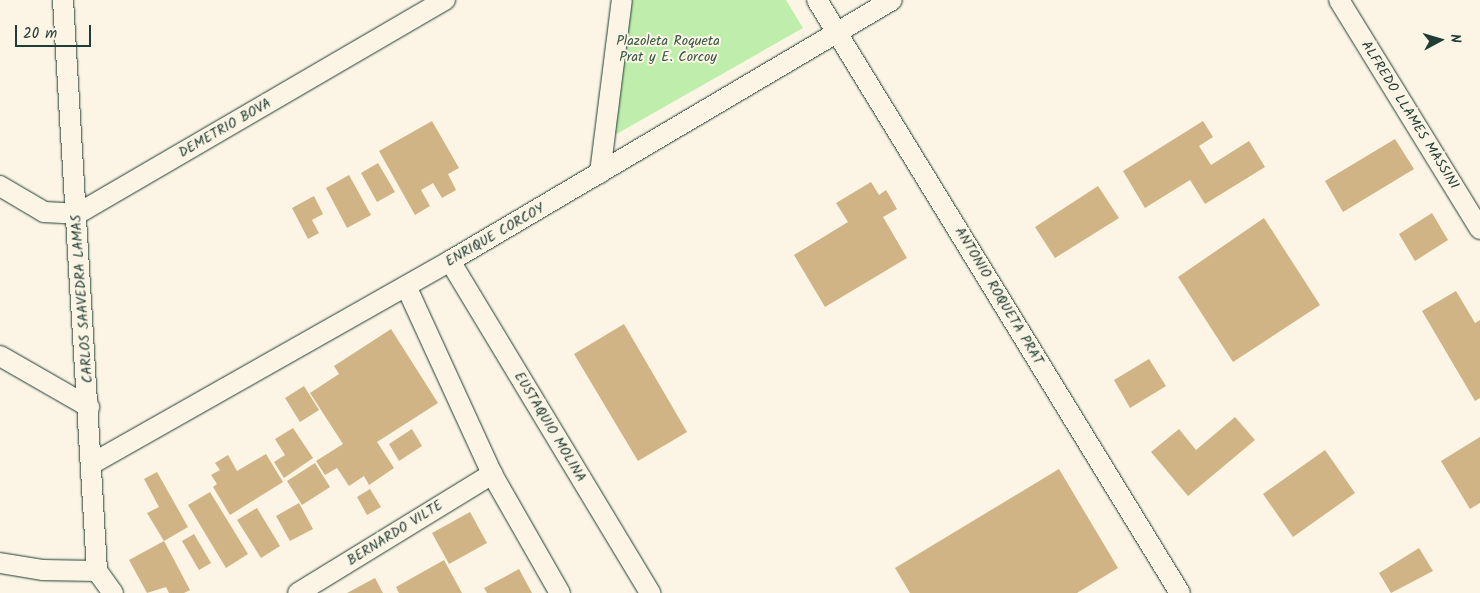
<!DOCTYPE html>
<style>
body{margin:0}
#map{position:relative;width:1480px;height:593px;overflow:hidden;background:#fcf5e5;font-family:Kalam,sans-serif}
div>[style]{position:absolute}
.green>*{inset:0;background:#bfeeac}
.building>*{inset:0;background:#d0b485}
.roads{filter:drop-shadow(0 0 1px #1f3d34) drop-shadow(0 0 1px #1f3d34)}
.street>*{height:20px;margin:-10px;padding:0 10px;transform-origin:10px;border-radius:10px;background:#fcf5e5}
span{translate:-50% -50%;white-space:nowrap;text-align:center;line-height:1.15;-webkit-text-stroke:4px #fcf5e5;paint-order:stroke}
.park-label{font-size:14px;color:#375846}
.street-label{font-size:14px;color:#1f3d34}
.north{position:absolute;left:1415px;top:15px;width:50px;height:50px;-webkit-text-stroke:4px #fcf5e5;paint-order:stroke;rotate:84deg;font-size:14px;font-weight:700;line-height:20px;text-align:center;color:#1f3d34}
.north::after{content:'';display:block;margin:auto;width:18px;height:22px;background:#1f3d34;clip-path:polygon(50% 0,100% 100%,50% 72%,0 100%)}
.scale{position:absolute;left:15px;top:25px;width:76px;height:22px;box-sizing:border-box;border:2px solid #1f3d34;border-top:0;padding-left:6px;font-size:15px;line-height:18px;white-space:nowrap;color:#1f3d34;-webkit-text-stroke:4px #fcf5e5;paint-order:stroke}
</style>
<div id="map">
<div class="green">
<div style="clip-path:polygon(624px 0,786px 0,803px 28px,606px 140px)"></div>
</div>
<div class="building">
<div style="clip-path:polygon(432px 121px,459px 168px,448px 174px,456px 190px,442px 198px,433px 183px,421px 190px,430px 206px,415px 215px,379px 151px)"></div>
<div style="clip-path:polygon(1203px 121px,1213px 137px,1199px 146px,1211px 165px,1249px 141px,1265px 167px,1205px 204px,1190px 180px,1145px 208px,1123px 171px)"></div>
<div style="clip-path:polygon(1395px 139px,1414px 169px,1343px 212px,1325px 181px)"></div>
<div style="clip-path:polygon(378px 163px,395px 192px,377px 202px,361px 173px)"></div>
<div style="clip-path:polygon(349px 175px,371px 215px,347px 228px,326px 188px)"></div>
<div style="clip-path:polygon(871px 182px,879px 195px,886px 190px,897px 209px,883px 217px,907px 258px,825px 307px,794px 255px,848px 222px,836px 203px)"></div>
<div style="clip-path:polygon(1098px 186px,1119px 218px,1055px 258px,1035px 227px)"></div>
<div style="clip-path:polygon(314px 196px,323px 214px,312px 220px,319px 233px,308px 239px,292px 208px)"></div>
<div style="clip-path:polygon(1432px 213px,1448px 240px,1415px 261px,1399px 234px)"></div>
<div style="clip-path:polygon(1264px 218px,1320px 305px,1233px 362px,1178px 277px)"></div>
<div style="clip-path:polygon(1456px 291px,1475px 323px,1480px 320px,1480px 398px,1475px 401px,1422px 311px)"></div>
<div style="clip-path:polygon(624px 324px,687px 432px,638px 461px,574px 354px)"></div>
<div style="clip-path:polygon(391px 329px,438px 403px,377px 442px,394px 468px,369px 485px,364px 476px,349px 486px,337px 468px,325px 475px,316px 461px,343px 444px,310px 393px,339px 374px,334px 366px)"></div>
<div style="clip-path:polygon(1149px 359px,1166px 386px,1130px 408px,1114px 380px)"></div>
<div style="clip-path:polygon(304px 386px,319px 410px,300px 422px,285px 398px)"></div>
<div style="clip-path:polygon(1235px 417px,1255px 440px,1188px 496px,1151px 452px,1179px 429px,1196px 450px)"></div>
<div style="clip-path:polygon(293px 428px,313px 458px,284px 478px,274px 462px,285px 455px,275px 439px)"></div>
<div style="clip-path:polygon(412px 429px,422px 446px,399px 461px,389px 444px)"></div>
<div style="clip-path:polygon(1480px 437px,1480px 503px,1470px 509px,1441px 461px)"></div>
<div style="clip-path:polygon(1325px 450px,1355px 493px,1293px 537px,1263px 494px)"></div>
<div style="clip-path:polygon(266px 454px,283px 482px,230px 515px,213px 487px,217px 484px,211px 475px,220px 470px,215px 463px,228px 455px,237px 471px)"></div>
<div style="clip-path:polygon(315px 463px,330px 487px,302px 505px,287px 481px)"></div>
<div style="clip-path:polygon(1059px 469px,1118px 568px,1077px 593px,910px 593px,895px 568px)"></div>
<div style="clip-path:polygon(157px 472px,188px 527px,164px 541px,147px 513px,159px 507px,144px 479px)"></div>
<div style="clip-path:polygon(370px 489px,381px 507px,367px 515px,357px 497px)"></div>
<div style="clip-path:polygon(210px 492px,248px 554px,226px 568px,188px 505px)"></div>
<div style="clip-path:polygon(299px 503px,313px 529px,290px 541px,276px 516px)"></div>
<div style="clip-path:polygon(257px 508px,280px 546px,261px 558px,237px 520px)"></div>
<div style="clip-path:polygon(470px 512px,487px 543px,449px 564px,432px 533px)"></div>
<div style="clip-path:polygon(194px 534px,211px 563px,199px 570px,182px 541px)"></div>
<div style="clip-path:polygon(164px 541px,190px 590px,184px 593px,169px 593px,166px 587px,147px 593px,129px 560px)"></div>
<div style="clip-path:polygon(1419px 548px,1433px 571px,1391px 593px,1379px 573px)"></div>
<div style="clip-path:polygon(444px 560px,462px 593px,399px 593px,396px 587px)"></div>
<div style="clip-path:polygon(519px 569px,532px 593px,487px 593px,484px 588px)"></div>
<div style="clip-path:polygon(375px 578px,383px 593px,347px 593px)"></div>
</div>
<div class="roads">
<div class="street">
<div style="left:63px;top:0;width:572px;rotate:86.59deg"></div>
<div style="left:97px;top:571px;width:27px;rotate:54deg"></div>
<div style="left:817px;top:0;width:695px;rotate:58.53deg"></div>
<div style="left:1339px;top:0;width:269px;rotate:58.4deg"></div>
<div style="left:600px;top:173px;width:174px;rotate:-82.8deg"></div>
<div style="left:0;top:186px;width:51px;rotate:30.6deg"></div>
<div style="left:44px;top:212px;width:33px;rotate:3deg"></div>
<div style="left:77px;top:214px;width:426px;rotate:-30.2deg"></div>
<div style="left:450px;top:261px;width:388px;rotate:58.9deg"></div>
<div style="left:406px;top:286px;width:207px;rotate:65.4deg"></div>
<div style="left:492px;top:474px;width:137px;rotate:60.3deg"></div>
<div style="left:0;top:356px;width:103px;rotate:29.8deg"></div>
<div style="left:93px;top:463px;width:410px;rotate:-29.5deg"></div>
<div style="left:450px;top:261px;width:513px;rotate:-30.56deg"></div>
<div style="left:0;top:563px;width:44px;rotate:9.2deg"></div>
<div style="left:43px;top:570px;width:54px;rotate:1.1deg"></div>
<div style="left:298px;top:593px;width:228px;rotate:-31.5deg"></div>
</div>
</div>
<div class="park-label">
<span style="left:668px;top:49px">Plazoleta Roqueta<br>Prat y E. Corcoy</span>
</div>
<div class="street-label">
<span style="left:1410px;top:115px;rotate:58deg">ALFREDO LLAMES MASSINI</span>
<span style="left:225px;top:128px;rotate:-30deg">DEMETRIO BOVA</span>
<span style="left:495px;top:235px;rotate:-30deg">ENRIQUE CORCOY</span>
<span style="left:999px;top:296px;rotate:59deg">ANTONIO ROQUETA PRAT</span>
<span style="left:82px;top:299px;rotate:-94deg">CARLOS SAAVEDRA LAMAS</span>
<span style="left:550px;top:427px;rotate:59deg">EUSTAQUIO MOLINA</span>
<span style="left:395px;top:533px;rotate:-32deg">BERNARDO VILTE</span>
</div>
<div class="north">N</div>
<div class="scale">20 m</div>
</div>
